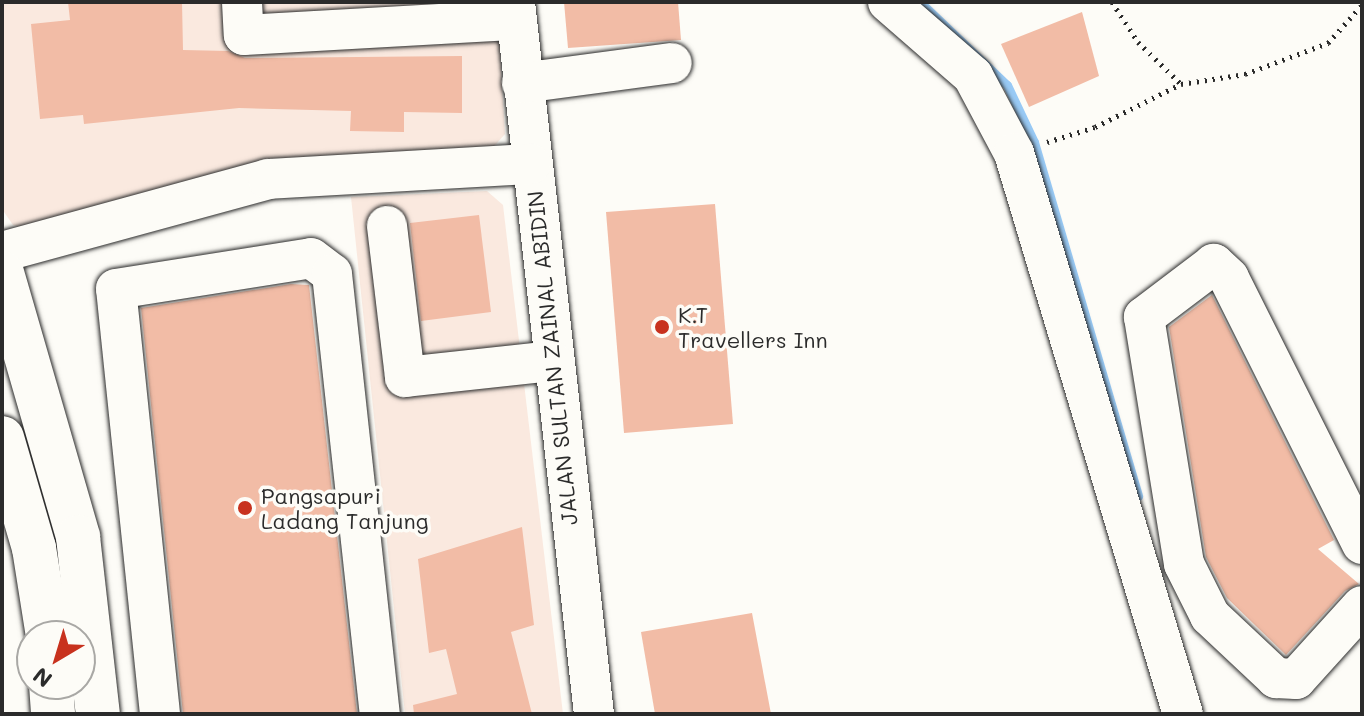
<!DOCTYPE html>
<style>
body{margin:0}
#map{position:relative;width:1364px;height:716px;overflow:hidden;background:#fdfcf7;font-family:Mali,sans-serif}
div>[style]{position:absolute}
.built>*{inset:0;background:#fae9df}
.stream>*{height:9px;margin:-4.5px;padding:0 4.5px;transform-origin:4.5px;border-radius:4.5px;background:#99caf5}
.building>*{inset:0;background:#f2bca6}
.path>*{height:5px;margin-top:-2.5px;transform-origin:0;background:repeating-linear-gradient(90deg,#2b2b2b 0 2px,transparent 0 8px)}
.roads{filter:drop-shadow(0 0 2px #2b2b2b) drop-shadow(0 0 2px #2b2b2b)}
.minor>*{height:40px;margin:-20px;padding:0 20px;transform-origin:20px;border-radius:20px;background:#fdfcf7}
.major>*{height:44px;margin:-22px;padding:0 22px;transform-origin:22px;border-radius:22px;background:#fdfcf7}
.dots>*{width:22px;height:22px;translate:-50% -50%;box-sizing:border-box;border:4px solid #fdfcf7;border-radius:50%}
span{translate:-50% -50%;white-space:nowrap;text-align:center;line-height:1.15;-webkit-text-stroke:7px #fdfcf7;paint-order:stroke}
.poi-label{font-size:22px;color:#2b2b2b}
.left{translate:0 -50%;text-align:left}
.street-label{font-size:22px;color:#2b2b2b}
.frame{position:absolute;inset:0;border:4px solid #2b2b2b;pointer-events:none}
.north{position:absolute;left:16px;top:620px;width:80px;height:80px;box-sizing:border-box;background:#fdfcf7;border:2px solid #a9a8a5;border-radius:50%;rotate:218deg;font-size:22px;font-weight:700;line-height:32px;text-align:center;color:#2b2b2b}
.north::after{content:'';display:block;margin:auto;width:28px;height:36px;background:#c8321e;clip-path:polygon(50% 0,100% 100%,50% 72%,0 100%)}
</style>
<div id="map">
<div class="built">
<div style="clip-path:polygon(2px 2px,497px 2px,505px 134px,489px 152px,26px 229px,13px 225px,2px 209px)"></div>
<div style="clip-path:polygon(487px 191px,503px 205px,563px 714px,405px 714px,351px 197px)"></div>
</div>
<div class="stream">
<div style="left:920px;top:2px;width:120px;rotate:43.7deg"></div>
<div style="left:1007px;top:85px;width:63px;rotate:64.7deg"></div>
<div style="left:1034px;top:142px;width:369px;rotate:73.6deg"></div>
</div>
<div class="building">
<div style="clip-path:polygon(68px 2px,182px 2px,183px 50px,228px 51px,245px 58px,462px 56px,462px 113px,404px 112px,404px 132px,350px 131px,351px 111px,239px 108px,84px 124px,83px 115px,40px 119px,31px 24px,70px 20px)"></div>
<div style="clip-path:polygon(564px 2px,678px 2px,681px 40px,568px 48px)"></div>
<div style="clip-path:polygon(1082px 12px,1099px 76px,1029px 107px,1001px 44px)"></div>
<div style="clip-path:polygon(715px 204px,733px 424px,624px 433px,606px 212px)"></div>
<div style="clip-path:polygon(479px 215px,491px 312px,421px 321px,410px 223px)"></div>
<div style="clip-path:polygon(291px 284px,309px 285px,357px 714px,183px 714px,141px 308px)"></div>
<div style="clip-path:polygon(1212px 295px,1334px 540px,1318px 549px,1359px 584px,1345px 591px,1286px 655px,1227px 598px,1206px 557px,1169px 327px)"></div>
<div style="clip-path:polygon(522px 527px,534px 625px,511px 632px,532px 714px,414px 714px,413px 705px,457px 694px,446px 649px,429px 653px,418px 559px)"></div>
<div style="clip-path:polygon(752px 613px,771px 714px,655px 714px,641px 632px)"></div>
</div>
<div class="path">
<div style="left:1112px;top:2px;width:48px;rotate:57deg"></div>
<div style="left:1138px;top:42px;width:60px;rotate:44.3deg"></div>
<div style="left:1047px;top:142px;width:50px;rotate:-17.4deg"></div>
<div style="left:1095px;top:127px;width:96px;rotate:-26.6deg"></div>
<div style="left:1181px;top:84px;width:65px;rotate:-8.9deg"></div>
<div style="left:1245px;top:74px;width:89px;rotate:-20.5deg"></div>
<div style="left:1328px;top:43px;width:51px;rotate:-48.2deg"></div>
</div>
<div class="roads">
<div class="minor">
<div style="left:242px;top:2px;width:33px;rotate:87deg"></div>
<div style="left:244px;top:35px;width:272px;rotate:-3.2deg"></div>
<div style="left:515px;top:2px;width:716px;rotate:83.67deg"></div>
<div style="left:888px;top:2px;width:113px;rotate:41deg"></div>
<div style="left:973px;top:76px;width:87px;rotate:62deg"></div>
<div style="left:1014px;top:153px;width:586px;rotate:73.24deg"></div>
<div style="left:522px;top:83px;width:151px;rotate:-7.6deg"></div>
<div style="left:387px;top:226px;width:152px;rotate:83.2deg"></div>
<div style="left:405px;top:377px;width:148px;rotate:-6.2deg"></div>
<div style="left:2px;top:252px;width:276px;rotate:-15.3deg"></div>
<div style="left:268px;top:179px;width:263px;rotate:-3.3deg"></div>
<div style="left:1362px;top:544px;width:297px;rotate:-116.6deg"></div>
<div style="left:1229px;top:278px;width:21px;rotate:-137deg"></div>
<div style="left:1214px;top:264px;width:88px;rotate:142.9deg"></div>
<div style="left:1144px;top:317px;width:250px;rotate:80.8deg"></div>
<div style="left:1184px;top:564px;width:58px;rotate:63.4deg"></div>
<div style="left:1210px;top:616px;width:91px;rotate:43.2deg"></div>
<div style="left:1276px;top:678px;width:20px;rotate:3deg"></div>
<div style="left:1296px;top:679px;width:98px;rotate:-47.9deg"></div>
<div style="left:160px;top:714px;width:427px;rotate:-95.9deg"></div>
<div style="left:116px;top:289px;width:197px;rotate:-9deg"></div>
<div style="left:311px;top:258px;width:26px;rotate:37deg"></div>
<div style="left:332px;top:274px;width:443px;rotate:83.8deg"></div>
</div>
<div class="major">
<div style="left:2px;top:273px;width:275px;rotate:73.9deg"></div>
<div style="left:78px;top:537px;width:178px;rotate:83.6deg"></div>
<div style="left:2px;top:438px;width:115px;rotate:73.8deg"></div>
<div style="left:34px;top:548px;width:89px;rotate:81deg"></div>
<div style="left:51px;top:684px;width:30px;rotate:86deg"></div>
</div>
</div>
<div class="dots">
<div style="left:662px;top:327px;background:#c8321e"></div>
<div style="left:245px;top:508px;background:#c8321e"></div>
</div>
<div class="poi-label">
<span class="left" style="left:678px;top:327px">K.T<br>Travellers Inn</span>
<span class="left" style="left:261px;top:508px">Pangsapuri<br>Ladang Tanjung</span>
</div>
<div class="street-label">
<span style="left:552px;top:358px;rotate:-96deg">JALAN SULTAN ZAINAL ABIDIN</span>
</div>
<div class="frame"></div>
<div class="north">N</div>
</div>
